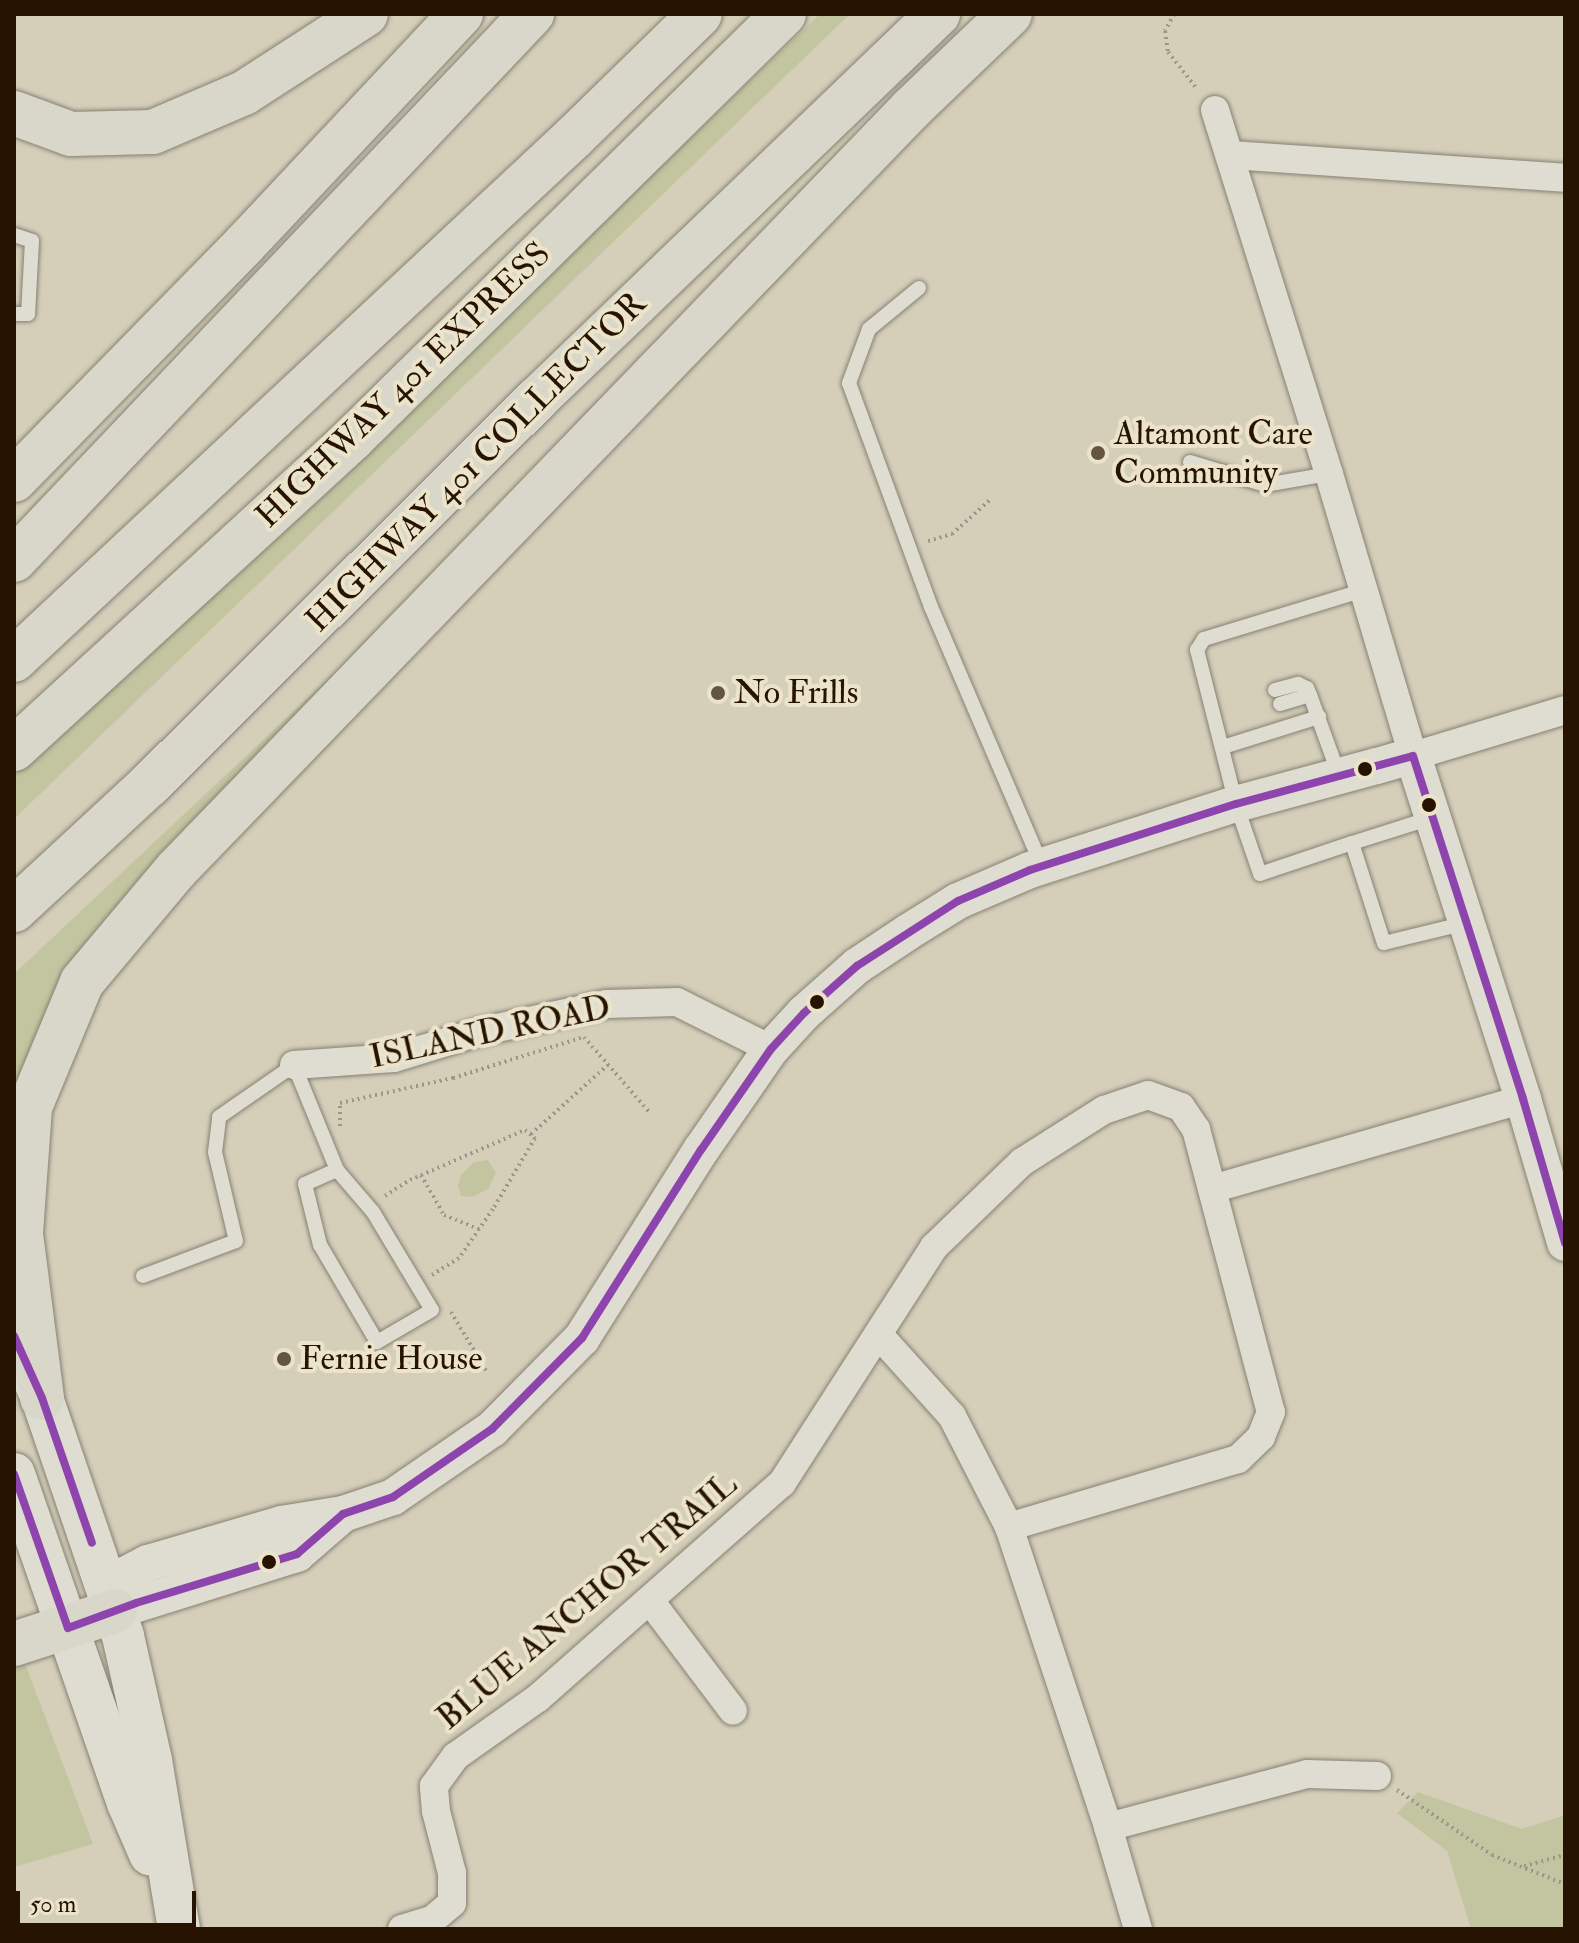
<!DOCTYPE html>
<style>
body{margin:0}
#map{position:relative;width:1579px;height:1943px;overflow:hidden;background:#d5cfba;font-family:"IM FELL Double Pica",serif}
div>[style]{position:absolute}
.green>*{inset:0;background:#c2c5a0}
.path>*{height:4px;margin-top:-2px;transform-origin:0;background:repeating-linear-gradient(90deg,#9c978d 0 2px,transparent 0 6px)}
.roads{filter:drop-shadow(0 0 2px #878173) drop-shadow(0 0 2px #878173)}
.service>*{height:14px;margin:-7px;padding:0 7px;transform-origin:7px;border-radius:7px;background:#dfdcd1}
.minor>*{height:28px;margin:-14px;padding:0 14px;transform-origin:14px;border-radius:14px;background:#dfdcd1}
.tertiary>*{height:36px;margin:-18px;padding:0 18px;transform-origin:18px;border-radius:18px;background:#dfdcd1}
.secondary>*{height:42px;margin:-21px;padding:0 21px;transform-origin:21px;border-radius:21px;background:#dfdcd1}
.motorway>*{height:44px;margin:-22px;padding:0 22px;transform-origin:22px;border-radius:22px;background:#d9d6ca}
.bus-1>*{height:8px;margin:-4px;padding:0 4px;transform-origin:4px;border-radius:4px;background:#8e44ad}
.dots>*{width:22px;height:22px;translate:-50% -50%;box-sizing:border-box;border:4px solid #ebe4cb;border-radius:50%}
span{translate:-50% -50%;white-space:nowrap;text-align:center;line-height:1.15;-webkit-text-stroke:8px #ebe4cb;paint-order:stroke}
.street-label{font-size:34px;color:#271301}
.poi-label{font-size:34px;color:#271301}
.left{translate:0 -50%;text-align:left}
.frame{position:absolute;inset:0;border:16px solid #271301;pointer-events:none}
.scale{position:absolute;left:16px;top:1891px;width:180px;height:36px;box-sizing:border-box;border:4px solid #271301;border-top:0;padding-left:10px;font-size:24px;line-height:28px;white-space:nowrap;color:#271301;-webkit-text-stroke:6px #ebe4cb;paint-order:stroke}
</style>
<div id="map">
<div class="green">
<div style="clip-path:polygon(820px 14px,850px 14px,14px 819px,14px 775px,401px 415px)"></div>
<div style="clip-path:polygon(414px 598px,177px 844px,14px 1107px,14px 974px)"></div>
<div style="clip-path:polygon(488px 1160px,496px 1173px,488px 1189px,472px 1197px,461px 1196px,458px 1185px,461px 1175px,474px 1162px)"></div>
<div style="clip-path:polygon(24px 1661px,93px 1844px,14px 1867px,14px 1663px)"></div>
<div style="clip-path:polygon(1418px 1792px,1522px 1829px,1565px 1815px,1565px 1929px,1471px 1929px,1447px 1851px,1397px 1813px)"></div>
</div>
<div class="path">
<div style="left:1174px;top:14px;width:19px;rotate:118deg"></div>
<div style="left:1165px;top:31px;width:21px;rotate:82deg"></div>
<div style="left:1168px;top:52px;width:48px;rotate:51.7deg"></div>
<div style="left:928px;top:541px;width:25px;rotate:-16deg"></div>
<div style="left:952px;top:534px;width:52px;rotate:-41.9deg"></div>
<div style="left:340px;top:1126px;width:23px;rotate:-90deg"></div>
<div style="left:340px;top:1103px;width:116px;rotate:-12.5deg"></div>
<div style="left:453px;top:1078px;width:137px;rotate:-17.4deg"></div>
<div style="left:584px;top:1037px;width:101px;rotate:49deg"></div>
<div style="left:531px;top:1134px;width:103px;rotate:-41.9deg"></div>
<div style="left:421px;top:1175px;width:46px;rotate:60.1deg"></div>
<div style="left:444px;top:1215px;width:38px;rotate:22deg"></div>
<div style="left:385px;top:1196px;width:30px;rotate:-33deg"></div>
<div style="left:410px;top:1180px;width:125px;rotate:-23.5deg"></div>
<div style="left:525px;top:1130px;width:13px;rotate:39deg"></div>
<div style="left:535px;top:1138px;width:82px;rotate:120.6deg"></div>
<div style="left:493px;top:1209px;width:60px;rotate:124.8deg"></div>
<div style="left:459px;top:1258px;width:32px;rotate:148deg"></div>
<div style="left:451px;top:1312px;width:70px;rotate:59deg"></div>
<div style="left:1397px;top:1790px;width:115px;rotate:34.4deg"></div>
<div style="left:1492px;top:1855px;width:79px;rotate:21.7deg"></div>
<div style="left:1524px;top:1866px;width:42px;rotate:-15deg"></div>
</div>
<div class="roads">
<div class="service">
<div style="left:14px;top:235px;width:19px;rotate:18deg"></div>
<div style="left:32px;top:241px;width:73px;rotate:93.1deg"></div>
<div style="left:28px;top:314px;width:14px;rotate:180deg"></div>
<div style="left:919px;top:288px;width:65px;rotate:140.6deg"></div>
<div style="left:869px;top:329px;width:58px;rotate:110.3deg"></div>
<div style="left:849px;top:383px;width:239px;rotate:69.9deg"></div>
<div style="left:931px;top:607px;width:282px;rotate:66.8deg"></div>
<div style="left:1190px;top:462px;width:78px;rotate:17deg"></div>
<div style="left:1265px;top:485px;width:65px;rotate:-9.8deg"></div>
<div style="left:1275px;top:690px;width:24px;rotate:-15deg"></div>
<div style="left:1298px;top:684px;width:10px;rotate:24deg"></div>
<div style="left:1307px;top:688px;width:8px;rotate:67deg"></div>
<div style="left:1280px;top:704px;width:31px;rotate:-17deg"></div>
<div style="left:1310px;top:695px;width:85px;rotate:70.1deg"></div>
<div style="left:1223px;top:747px;width:101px;rotate:-17.4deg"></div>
<div style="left:1431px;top:818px;width:83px;rotate:162.4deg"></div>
<div style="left:1352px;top:843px;width:105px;rotate:72.3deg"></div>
<div style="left:1384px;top:943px;width:84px;rotate:-13.7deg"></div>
<div style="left:1352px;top:843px;width:97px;rotate:161.4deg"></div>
<div style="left:1260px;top:874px;width:74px;rotate:-108.9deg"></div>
<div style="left:1236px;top:804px;width:159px;rotate:-104.2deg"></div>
<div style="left:1197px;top:650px;width:13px;rotate:-58deg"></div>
<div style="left:1204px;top:639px;width:167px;rotate:-17deg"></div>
<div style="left:143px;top:1276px;width:99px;rotate:-20.6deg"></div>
<div style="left:236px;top:1241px;width:91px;rotate:-103.3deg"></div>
<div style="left:215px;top:1152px;width:35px;rotate:-83deg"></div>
<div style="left:219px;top:1117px;width:91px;rotate:-34.7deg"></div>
<div style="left:294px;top:1065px;width:113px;rotate:67.7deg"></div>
<div style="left:337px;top:1170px;width:55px;rotate:49.4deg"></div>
<div style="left:373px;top:1212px;width:114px;rotate:59deg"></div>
<div style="left:432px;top:1310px;width:64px;rotate:149.8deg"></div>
<div style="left:377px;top:1342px;width:113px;rotate:-120.4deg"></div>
<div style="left:320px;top:1245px;width:63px;rotate:-103.8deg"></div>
<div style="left:305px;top:1184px;width:35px;rotate:-24deg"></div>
</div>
<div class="minor">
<div style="left:1215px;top:110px;width:381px;rotate:72.6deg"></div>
<div style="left:1329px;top:474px;width:294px;rotate:73.4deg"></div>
<div style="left:1413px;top:756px;width:159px;rotate:-16.8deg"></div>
<div style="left:1230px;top:155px;width:336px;rotate:3.9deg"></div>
<div style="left:294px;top:1065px;width:100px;rotate:-4deg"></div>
<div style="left:394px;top:1058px;width:89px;rotate:-17deg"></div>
<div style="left:479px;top:1032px;width:130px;rotate:-12.4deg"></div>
<div style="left:606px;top:1004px;width:71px;rotate:-1.6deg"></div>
<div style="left:677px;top:1002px;width:105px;rotate:26.6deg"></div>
<div style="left:1212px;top:1189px;width:324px;rotate:-16.1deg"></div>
<div style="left:879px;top:1335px;width:109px;rotate:48deg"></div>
<div style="left:952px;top:1416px;width:125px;rotate:62.8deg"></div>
<div style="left:1009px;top:1527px;width:316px;rotate:71.7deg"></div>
<div style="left:1108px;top:1827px;width:106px;rotate:73.6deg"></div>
<div style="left:651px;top:1602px;width:136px;rotate:53deg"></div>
<div style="left:1108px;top:1827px;width:206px;rotate:-14.9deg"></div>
<div style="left:1307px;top:1774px;width:70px;rotate:1.6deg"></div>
<div style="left:402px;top:1929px;width:31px;rotate:-17deg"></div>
<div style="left:432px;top:1920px;width:26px;rotate:-40deg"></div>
<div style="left:452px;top:1903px;width:30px;rotate:-90deg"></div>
<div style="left:452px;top:1873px;width:64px;rotate:-104.5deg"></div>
<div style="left:436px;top:1811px;width:25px;rotate:-95deg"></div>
<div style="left:434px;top:1786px;width:37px;rotate:-54deg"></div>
<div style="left:456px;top:1756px;width:100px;rotate:-35.3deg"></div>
<div style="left:538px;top:1698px;width:325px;rotate:-41.4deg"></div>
<div style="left:782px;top:1483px;width:281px;rotate:-57.2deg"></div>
<div style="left:934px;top:1247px;width:122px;rotate:-44deg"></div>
<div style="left:1022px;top:1162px;width:97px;rotate:-32.4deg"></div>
<div style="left:1104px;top:1110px;width:46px;rotate:-18.8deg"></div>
<div style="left:1148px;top:1095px;width:35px;rotate:20deg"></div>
<div style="left:1181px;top:1107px;width:27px;rotate:56deg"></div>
<div style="left:1196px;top:1129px;width:293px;rotate:75.2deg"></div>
<div style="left:1271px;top:1412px;width:27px;rotate:112deg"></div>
<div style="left:1261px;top:1437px;width:32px;rotate:136deg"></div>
<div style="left:1238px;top:1459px;width:239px;rotate:163.5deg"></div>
</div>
<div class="tertiary">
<div style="left:115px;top:1611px;width:39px;rotate:-72deg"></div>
<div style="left:127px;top:1574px;width:24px;rotate:-28deg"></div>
<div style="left:148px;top:1563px;width:139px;rotate:-16.3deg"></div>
<div style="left:281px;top:1524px;width:63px;rotate:-9.2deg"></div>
<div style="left:343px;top:1514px;width:53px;rotate:-18.8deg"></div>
<div style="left:393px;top:1497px;width:120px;rotate:-34.5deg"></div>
<div style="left:492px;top:1429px;width:128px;rotate:-45.3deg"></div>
<div style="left:582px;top:1338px;width:222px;rotate:-57.7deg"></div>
<div style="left:701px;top:1150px;width:123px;rotate:-55.3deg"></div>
<div style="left:771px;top:1049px;width:49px;rotate:-47.5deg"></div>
<div style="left:804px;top:1013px;width:71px;rotate:-41.6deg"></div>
<div style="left:857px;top:966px;width:61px;rotate:-33.7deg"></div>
<div style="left:908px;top:932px;width:59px;rotate:-31.8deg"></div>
<div style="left:958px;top:901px;width:78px;rotate:-23.3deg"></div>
<div style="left:1030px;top:870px;width:216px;rotate:-17.8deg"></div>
<div style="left:1236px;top:804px;width:146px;rotate:-15.1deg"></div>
<div style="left:1377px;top:766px;width:37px;rotate:-16deg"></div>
<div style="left:1413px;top:756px;width:360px;rotate:72.2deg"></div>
<div style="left:1523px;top:1099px;width:150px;rotate:73.7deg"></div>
<div style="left:115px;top:1611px;width:191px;rotate:-17.4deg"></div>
<div style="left:297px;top:1554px;width:60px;rotate:-40.9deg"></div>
</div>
<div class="secondary">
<div style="left:27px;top:1364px;width:37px;rotate:66deg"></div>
<div style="left:42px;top:1398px;width:251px;rotate:71.2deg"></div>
<div style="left:123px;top:1636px;width:127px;rotate:77.3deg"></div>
<div style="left:151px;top:1760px;width:171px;rotate:80.6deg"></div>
<div style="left:14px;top:1474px;width:348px;rotate:70.9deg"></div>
<div style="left:128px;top:1803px;width:56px;rotate:66.7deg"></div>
</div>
<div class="motorway">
<div style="left:14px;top:113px;width:61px;rotate:20.2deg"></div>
<div style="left:71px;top:134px;width:82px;rotate:-1.4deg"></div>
<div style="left:153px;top:132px;width:99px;rotate:-23.2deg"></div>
<div style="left:244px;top:93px;width:145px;rotate:-32.9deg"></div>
<div style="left:14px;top:480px;width:329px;rotate:-45.6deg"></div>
<div style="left:244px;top:245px;width:317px;rotate:-46.8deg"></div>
<div style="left:14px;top:560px;width:753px;rotate:-46.51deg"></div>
<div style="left:14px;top:660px;width:765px;rotate:-43.04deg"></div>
<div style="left:573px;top:138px;width:177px;rotate:-44.3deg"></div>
<div style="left:14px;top:749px;width:459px;rotate:-42.5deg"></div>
<div style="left:352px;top:439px;width:606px;rotate:-44.53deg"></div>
<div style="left:14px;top:910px;width:184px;rotate:-42.8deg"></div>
<div style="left:149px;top:785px;width:547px;rotate:-44.85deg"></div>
<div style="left:537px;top:399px;width:556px;rotate:-43.83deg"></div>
<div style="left:42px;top:1398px;width:166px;rotate:-97.3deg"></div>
<div style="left:21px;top:1233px;width:126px;rotate:-85.9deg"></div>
<div style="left:30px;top:1107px;width:135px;rotate:-67.4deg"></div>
<div style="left:82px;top:982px;width:146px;rotate:-50deg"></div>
<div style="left:176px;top:870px;width:1058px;rotate:-46deg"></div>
<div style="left:911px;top:109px;width:137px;rotate:-43.8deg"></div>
<div style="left:14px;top:1644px;width:106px;rotate:-18.1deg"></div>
</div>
</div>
<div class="bus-1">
<div style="left:1413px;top:756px;width:360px;rotate:72.2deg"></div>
<div style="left:1523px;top:1099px;width:150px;rotate:73.7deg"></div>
<div style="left:14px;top:1336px;width:68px;rotate:65.7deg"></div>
<div style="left:42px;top:1398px;width:153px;rotate:71deg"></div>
<div style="left:14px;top:1474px;width:163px;rotate:70.7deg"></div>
<div style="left:68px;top:1628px;width:72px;rotate:-20.2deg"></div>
<div style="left:136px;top:1603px;width:168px;rotate:-16.9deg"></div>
<div style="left:297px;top:1554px;width:61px;rotate:-41deg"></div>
<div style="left:343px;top:1514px;width:53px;rotate:-18.8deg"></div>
<div style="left:393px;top:1497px;width:120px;rotate:-34.5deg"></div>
<div style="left:492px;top:1429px;width:128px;rotate:-45.3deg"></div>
<div style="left:582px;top:1338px;width:222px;rotate:-57.7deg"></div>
<div style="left:701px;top:1150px;width:123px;rotate:-55.3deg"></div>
<div style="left:771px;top:1049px;width:49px;rotate:-47.5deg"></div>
<div style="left:804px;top:1013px;width:71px;rotate:-41.6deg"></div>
<div style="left:857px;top:966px;width:120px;rotate:-32.8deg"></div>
<div style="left:958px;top:901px;width:78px;rotate:-23.3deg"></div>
<div style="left:1030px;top:870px;width:216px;rotate:-17.8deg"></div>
<div style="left:1236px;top:804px;width:183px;rotate:-15.2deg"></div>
</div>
<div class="dots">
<div style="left:1098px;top:453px;background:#645542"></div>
<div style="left:718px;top:693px;background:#645542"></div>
<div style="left:1365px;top:769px;background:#271301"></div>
<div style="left:1429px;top:805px;background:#271301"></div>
<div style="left:817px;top:1002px;background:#271301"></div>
<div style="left:284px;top:1359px;background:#645542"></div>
<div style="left:269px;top:1562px;background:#271301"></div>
</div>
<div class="street-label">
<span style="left:403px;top:385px;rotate:-44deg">HIGHWAY 401 EXPRESS</span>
<span style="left:476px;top:462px;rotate:-45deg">HIGHWAY 401 COLLECTOR</span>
<span style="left:490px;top:1032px;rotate:-12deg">ISLAND ROAD</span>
<span style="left:587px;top:1601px;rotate:-40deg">BLUE ANCHOR TRAIL</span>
</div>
<div class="poi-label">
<span class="left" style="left:1114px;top:453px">Altamont Care<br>Community</span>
<span class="left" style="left:734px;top:693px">No Frills</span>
<span class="left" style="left:300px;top:1359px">Fernie House</span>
</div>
<div class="frame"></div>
<div class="scale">50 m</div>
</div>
